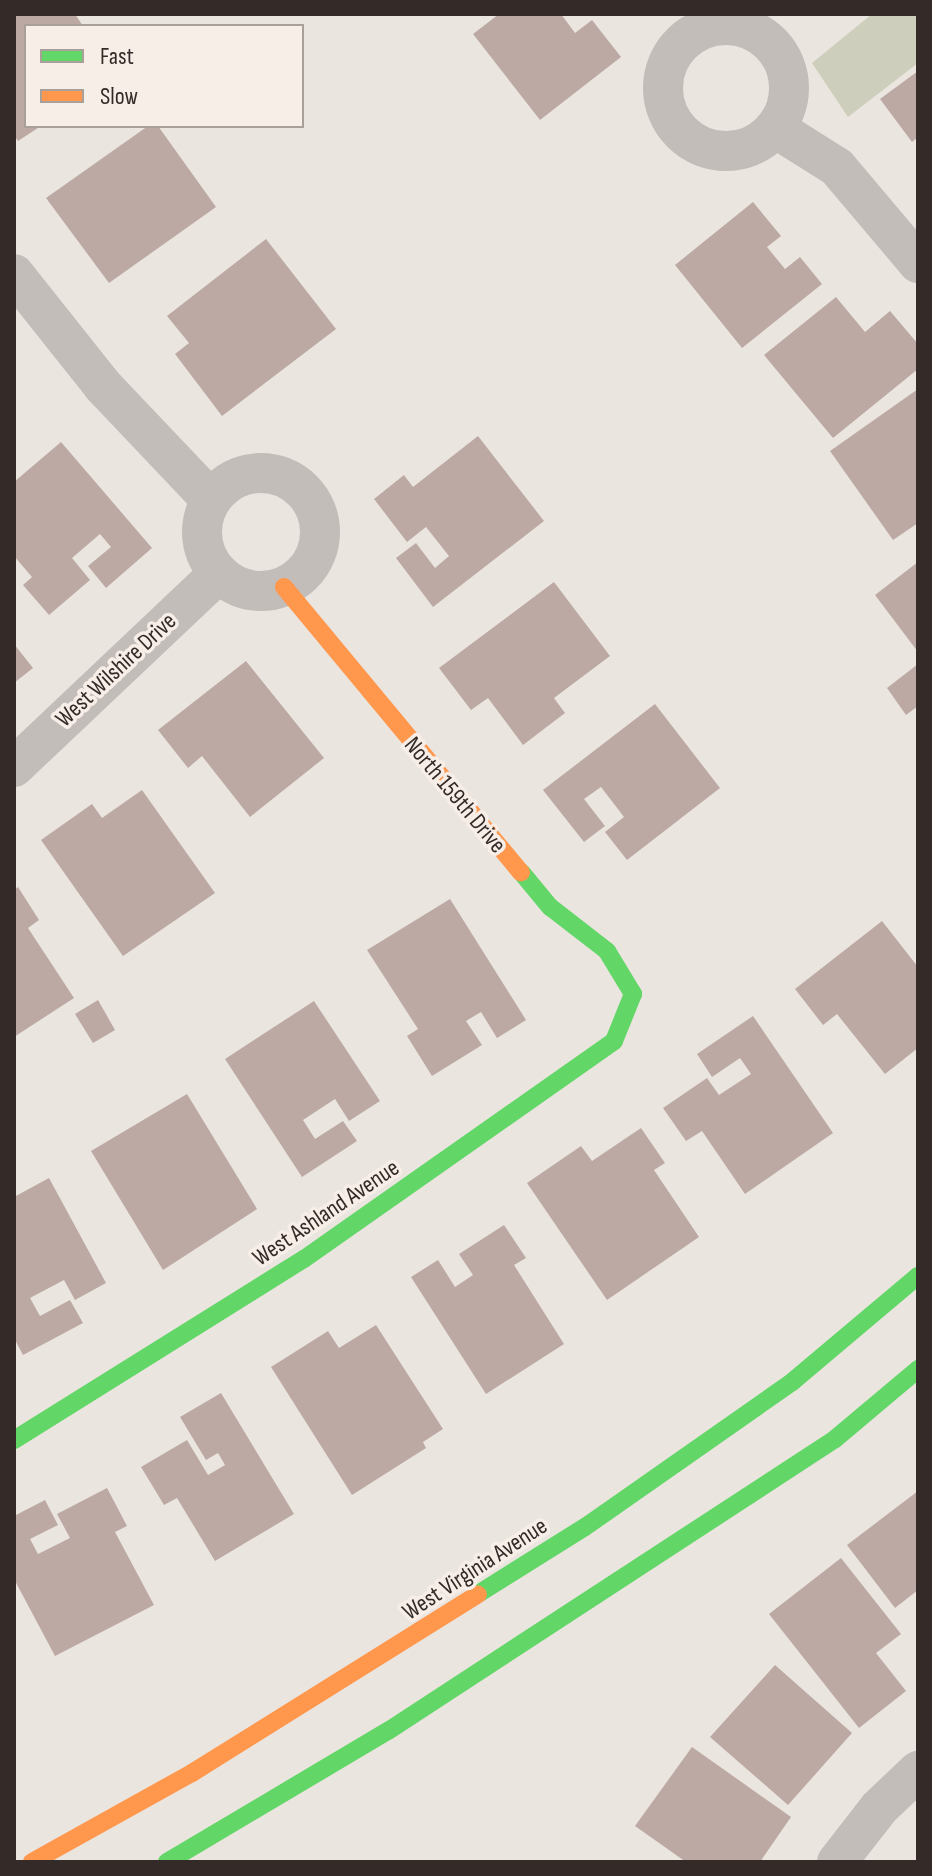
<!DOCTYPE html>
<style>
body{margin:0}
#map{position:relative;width:932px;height:1876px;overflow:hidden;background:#ebe5e0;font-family:"Sofia Sans Condensed",sans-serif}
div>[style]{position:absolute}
.green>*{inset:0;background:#cdcebc}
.building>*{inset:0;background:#bca9a4}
.street>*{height:40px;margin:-20px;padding:0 20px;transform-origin:20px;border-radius:20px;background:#c3bdba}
.street>.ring{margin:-20px;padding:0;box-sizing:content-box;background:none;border:40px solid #c3bdba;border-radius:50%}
.fast>*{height:18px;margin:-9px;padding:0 9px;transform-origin:9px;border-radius:9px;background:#63d668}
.slow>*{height:18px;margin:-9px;padding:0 9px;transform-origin:9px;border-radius:9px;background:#ff974d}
span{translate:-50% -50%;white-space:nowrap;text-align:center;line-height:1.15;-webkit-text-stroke:7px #f7eee8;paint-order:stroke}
.street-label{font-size:24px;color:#342b28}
.frame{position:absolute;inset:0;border:16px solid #342b28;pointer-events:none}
.legend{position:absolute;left:24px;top:24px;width:280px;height:104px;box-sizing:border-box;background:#f7eee8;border:2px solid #a9a09b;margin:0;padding:10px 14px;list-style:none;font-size:24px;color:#342b28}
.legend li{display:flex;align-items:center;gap:16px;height:40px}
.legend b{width:40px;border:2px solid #a9a09b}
</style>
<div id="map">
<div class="green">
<div style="clip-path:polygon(872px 14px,918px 14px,918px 63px,848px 117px,812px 63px)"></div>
</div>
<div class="building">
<div style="clip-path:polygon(75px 14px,83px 26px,26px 26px,26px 126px,41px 126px,18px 141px,14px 135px,14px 15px)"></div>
<div style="clip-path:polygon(499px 14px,561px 14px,575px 33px,592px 20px,621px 57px,540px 120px,473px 34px)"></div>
<div style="clip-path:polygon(918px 71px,918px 137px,912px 142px,880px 99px)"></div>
<div style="clip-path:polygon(148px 126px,158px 126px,216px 207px,109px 283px,46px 198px)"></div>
<div style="clip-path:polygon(753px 202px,781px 236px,767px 247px,785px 269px,800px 257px,822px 284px,742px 348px,675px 265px)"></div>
<div style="clip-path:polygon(266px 239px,336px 329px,222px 416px,175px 354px,189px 343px,167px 316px)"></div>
<div style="clip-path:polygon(836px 297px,865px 332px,890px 311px,918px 344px,918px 369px,833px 438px,764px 355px)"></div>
<div style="clip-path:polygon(918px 389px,918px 523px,893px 540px,830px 451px)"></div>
<div style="clip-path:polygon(478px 436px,544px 521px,433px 607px,396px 558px,416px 543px,435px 568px,449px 556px,426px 527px,407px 542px,374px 499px,404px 475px,413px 487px)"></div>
<div style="clip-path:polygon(61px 442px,152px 548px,106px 588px,88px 566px,111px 547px,100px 534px,72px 558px,90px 580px,49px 615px,23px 585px,32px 577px,14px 556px,14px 482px)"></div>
<div style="clip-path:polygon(918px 562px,918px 652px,875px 595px)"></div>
<div style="clip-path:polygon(554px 582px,610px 656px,554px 698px,565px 713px,523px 745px,488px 698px,471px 710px,439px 668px)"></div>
<div style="clip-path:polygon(14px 644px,33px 668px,14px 683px)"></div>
<div style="clip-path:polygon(246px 661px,324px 758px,250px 817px,202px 756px,188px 768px,158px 730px)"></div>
<div style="clip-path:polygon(918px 664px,918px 706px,906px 715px,887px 688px)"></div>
<div style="clip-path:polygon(655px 704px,720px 788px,627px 860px,605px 832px,624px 817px,601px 787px,584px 799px,605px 826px,584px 842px,543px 790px)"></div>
<div style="clip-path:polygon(142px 790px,215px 893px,123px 956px,41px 840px,92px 804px,102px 818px)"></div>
<div style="clip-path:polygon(18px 887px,39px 920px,28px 928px,74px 998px,14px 1037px,14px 890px)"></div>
<div style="clip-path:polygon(450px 899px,526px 1020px,497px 1038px,481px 1012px,466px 1021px,482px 1045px,432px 1076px,407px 1036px,418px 1029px,367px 950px)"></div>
<div style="clip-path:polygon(882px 921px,918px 967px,918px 1048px,885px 1074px,837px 1014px,823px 1025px,795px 989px)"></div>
<div style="clip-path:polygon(98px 1000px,115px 1030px,93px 1043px,75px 1014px)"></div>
<div style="clip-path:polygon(314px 1001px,380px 1101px,349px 1121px,335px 1099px,303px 1120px,315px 1139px,343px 1121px,357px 1141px,302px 1177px,225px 1059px)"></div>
<div style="clip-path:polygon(753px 1016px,833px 1133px,745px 1194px,702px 1131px,686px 1141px,663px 1108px,707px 1078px,719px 1095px,751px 1074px,740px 1058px,712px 1077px,697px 1054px)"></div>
<div style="clip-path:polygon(187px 1094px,257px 1209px,163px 1270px,91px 1151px)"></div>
<div style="clip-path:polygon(641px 1128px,665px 1163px,654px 1170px,699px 1237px,607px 1300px,527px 1183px,581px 1146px,592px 1161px)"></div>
<div style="clip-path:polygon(49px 1178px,106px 1283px,75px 1300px,64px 1280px,30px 1298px,40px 1316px,70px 1300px,83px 1323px,23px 1355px,14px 1338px,14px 1197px)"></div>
<div style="clip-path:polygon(504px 1225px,526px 1258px,514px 1265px,564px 1344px,486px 1394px,411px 1277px,438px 1260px,455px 1287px,473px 1275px,459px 1254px)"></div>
<div style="clip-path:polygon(376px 1325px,443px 1429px,423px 1442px,426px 1448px,352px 1495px,271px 1367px,328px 1331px,339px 1348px)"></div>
<div style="clip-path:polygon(221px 1393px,294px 1514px,215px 1561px,177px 1498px,164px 1505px,141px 1467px,187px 1440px,208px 1475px,225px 1465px,218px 1453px,206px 1460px,180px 1417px)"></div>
<div style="clip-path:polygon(107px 1488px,127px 1526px,115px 1532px,154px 1605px,55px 1656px,14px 1579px,14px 1516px,45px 1500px,58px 1525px,30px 1539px,38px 1554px,70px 1538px,57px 1514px)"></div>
<div style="clip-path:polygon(918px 1491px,918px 1590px,895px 1608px,847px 1545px)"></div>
<div style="clip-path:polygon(841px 1558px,901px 1634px,876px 1653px,906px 1691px,859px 1728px,769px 1614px)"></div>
<div style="clip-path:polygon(775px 1665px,852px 1733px,788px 1805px,710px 1737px)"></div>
<div style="clip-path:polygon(692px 1747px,791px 1817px,760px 1862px,686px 1862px,635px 1826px)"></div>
</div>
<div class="street">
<div class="ring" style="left:663px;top:25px;width:86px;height:86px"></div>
<div style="left:775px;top:128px;width:73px;rotate:32.2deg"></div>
<div style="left:837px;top:167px;width:126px;rotate:49.8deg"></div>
<div style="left:14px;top:274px;width:143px;rotate:51.5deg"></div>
<div style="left:103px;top:386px;width:157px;rotate:46.5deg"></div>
<div class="ring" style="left:202px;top:473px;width:78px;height:78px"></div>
<div style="left:14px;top:767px;width:282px;rotate:-43.4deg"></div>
<div style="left:837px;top:1862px;width:68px;rotate:-52.1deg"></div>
<div style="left:879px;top:1808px;width:54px;rotate:-43.5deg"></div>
</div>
<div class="fast">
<div style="left:14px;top:1440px;width:342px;rotate:-32deg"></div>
<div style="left:304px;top:1259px;width:379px;rotate:-35.1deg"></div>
<div style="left:614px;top:1041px;width:51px;rotate:-68deg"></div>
<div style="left:633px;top:994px;width:50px;rotate:-121.2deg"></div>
<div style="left:607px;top:951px;width:72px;rotate:-142.3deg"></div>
<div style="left:550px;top:907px;width:45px;rotate:-129.6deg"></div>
<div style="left:478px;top:1594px;width:126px;rotate:-32.1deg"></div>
<div style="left:585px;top:1527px;width:253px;rotate:-35deg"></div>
<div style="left:792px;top:1382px;width:165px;rotate:-40.1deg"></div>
<div style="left:167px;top:1862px;width:257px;rotate:-30.7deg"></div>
<div style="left:388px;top:1731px;width:534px;rotate:-33.15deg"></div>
<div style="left:835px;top:1439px;width:109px;rotate:-40.1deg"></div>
</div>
<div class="slow">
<div style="left:284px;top:587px;width:371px;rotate:50.3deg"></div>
<div style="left:32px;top:1862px;width:183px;rotate:-29.1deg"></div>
<div style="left:192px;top:1773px;width:337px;rotate:-32deg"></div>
</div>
<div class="street-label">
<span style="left:116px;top:670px;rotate:-43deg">West Wilshire Drive</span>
<span style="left:455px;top:795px;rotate:50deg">North 159th Drive</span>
<span style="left:326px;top:1213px;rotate:-34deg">West Ashland Avenue</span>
<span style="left:475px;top:1569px;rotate:-33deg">West Virginia Avenue</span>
</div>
<div class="frame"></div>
<ul class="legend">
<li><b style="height:10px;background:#63d668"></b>Fast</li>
<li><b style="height:10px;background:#ff974d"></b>Slow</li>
</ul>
</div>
